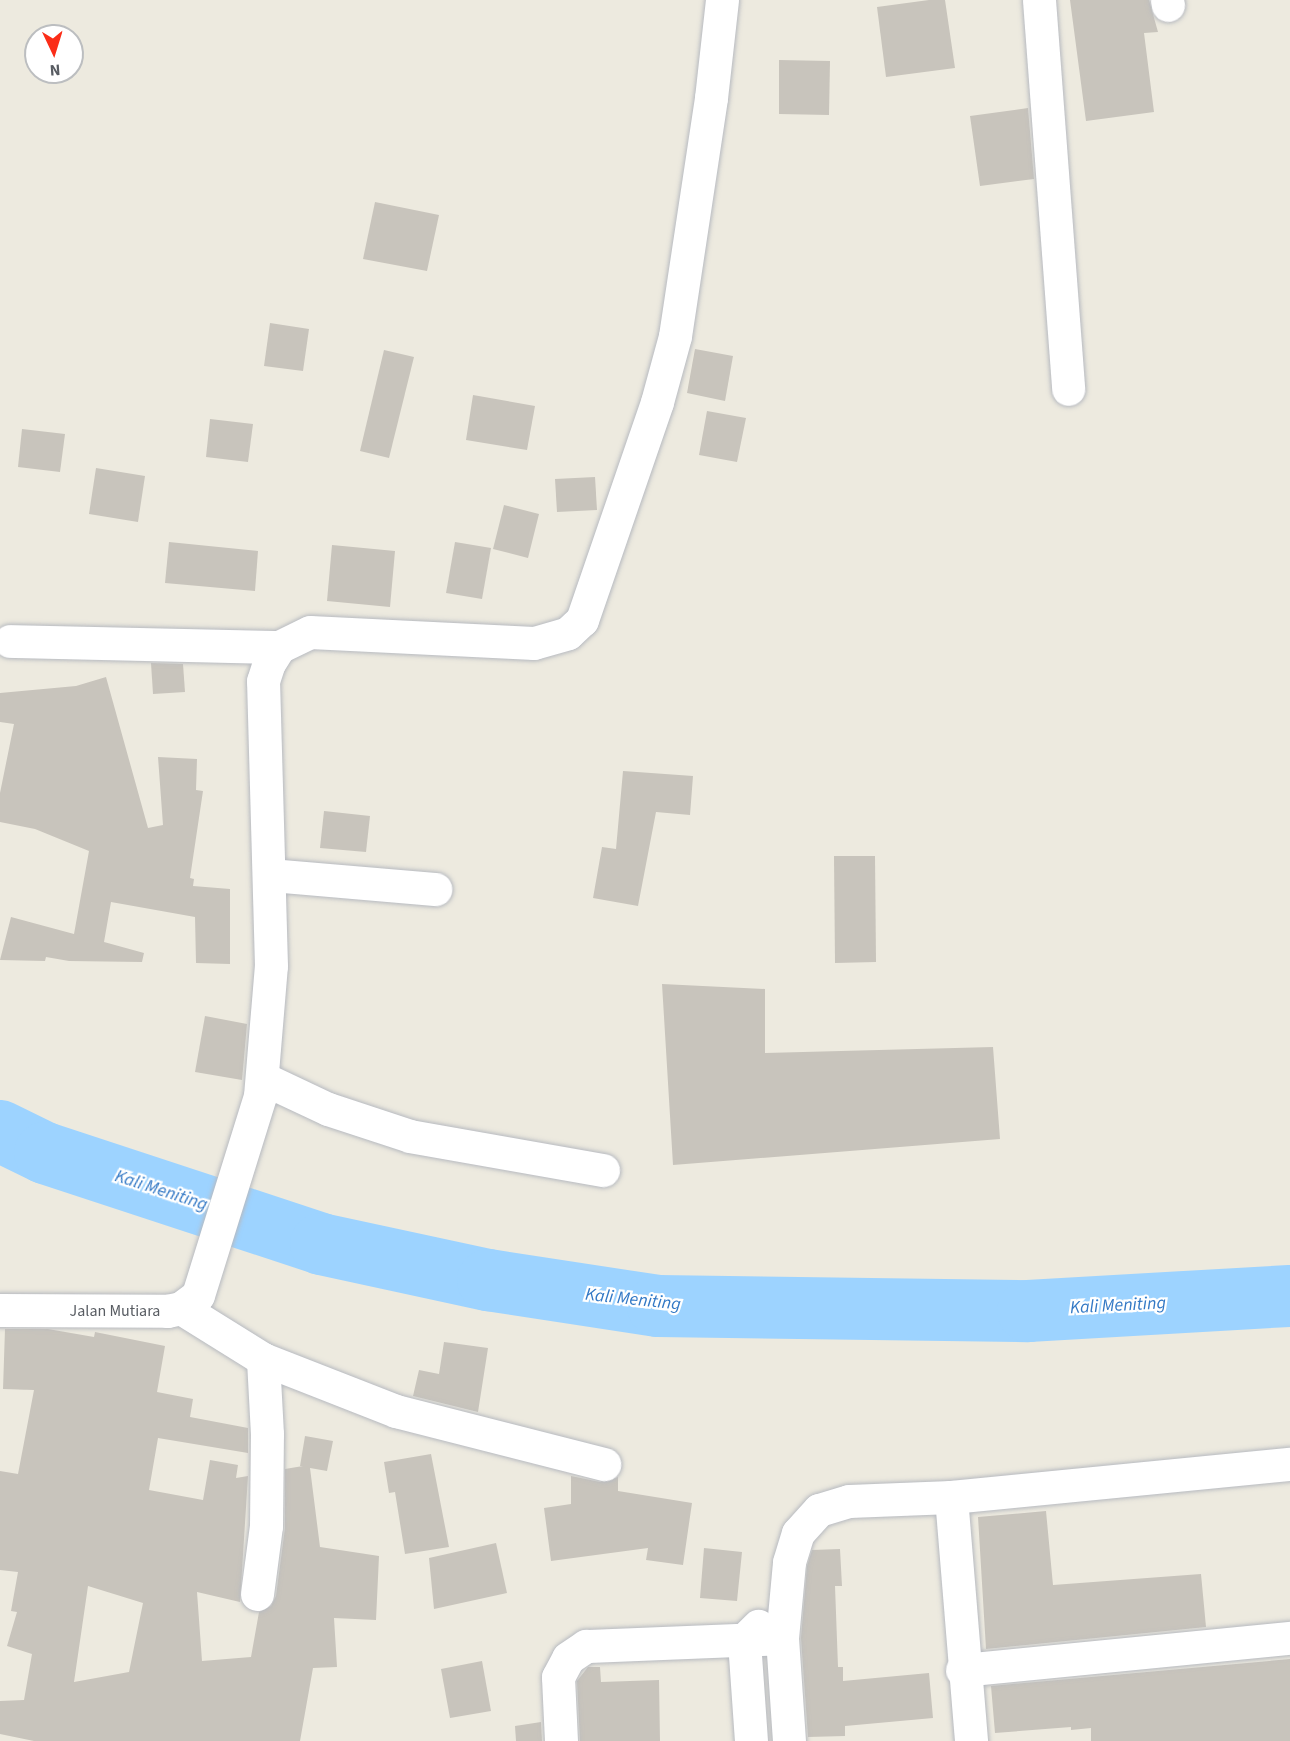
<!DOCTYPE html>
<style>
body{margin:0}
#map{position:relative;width:1290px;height:1741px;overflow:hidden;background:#edeadf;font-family:"Source Sans 3",sans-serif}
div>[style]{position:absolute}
.river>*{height:62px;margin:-31px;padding:0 31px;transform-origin:31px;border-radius:31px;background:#9dd3ff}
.building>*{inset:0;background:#c8c4bc}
.roads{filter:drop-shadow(0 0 2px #b7bac0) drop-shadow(0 0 2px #b7bac0)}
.minor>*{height:33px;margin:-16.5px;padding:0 16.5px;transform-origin:16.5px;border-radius:16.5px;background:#fff}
span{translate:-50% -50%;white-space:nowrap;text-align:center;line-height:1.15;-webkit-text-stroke:4.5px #fff;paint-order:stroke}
.street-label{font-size:16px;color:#585c62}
.water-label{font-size:18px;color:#3278c5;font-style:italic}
.north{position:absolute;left:24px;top:24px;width:60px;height:60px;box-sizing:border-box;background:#fff;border:2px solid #bcbec0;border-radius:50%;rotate:176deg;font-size:16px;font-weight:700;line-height:24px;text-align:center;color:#585c62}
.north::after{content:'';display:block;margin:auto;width:21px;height:27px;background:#fb2d18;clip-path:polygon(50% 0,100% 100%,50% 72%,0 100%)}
</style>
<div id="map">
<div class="river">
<div style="left:0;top:1131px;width:50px;rotate:26.1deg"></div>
<div style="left:45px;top:1153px;width:291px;rotate:18.2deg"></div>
<div style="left:321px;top:1244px;width:171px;rotate:12.2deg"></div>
<div style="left:488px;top:1280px;width:172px;rotate:8.7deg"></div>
<div style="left:658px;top:1306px;width:370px;rotate:0.8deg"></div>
<div style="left:1028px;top:1311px;width:262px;rotate:-3.3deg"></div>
</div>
<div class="building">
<div style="clip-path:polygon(929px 0,945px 0,955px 68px,886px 77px,877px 7px)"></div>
<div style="clip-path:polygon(1070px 0,1149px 0,1158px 32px,1144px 33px,1154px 112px,1086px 121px)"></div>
<div style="clip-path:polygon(779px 60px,830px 61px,829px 115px,779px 114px)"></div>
<div style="clip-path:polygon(1028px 108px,1034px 179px,980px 186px,970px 116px)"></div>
<div style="clip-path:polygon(375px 202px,439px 215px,427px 271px,363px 259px)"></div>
<div style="clip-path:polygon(270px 323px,309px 329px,303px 371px,264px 366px)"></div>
<div style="clip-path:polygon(695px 349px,733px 356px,725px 401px,687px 393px)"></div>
<div style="clip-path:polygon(384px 350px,414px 357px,389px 458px,360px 451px)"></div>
<div style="clip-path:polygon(473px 395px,535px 406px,527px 450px,466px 440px)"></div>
<div style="clip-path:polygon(707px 411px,746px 418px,737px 462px,699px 455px)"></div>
<div style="clip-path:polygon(210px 419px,253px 424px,248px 462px,206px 457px)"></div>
<div style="clip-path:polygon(22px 429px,65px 434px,60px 472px,18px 467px)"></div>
<div style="clip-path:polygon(96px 468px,145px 476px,138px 522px,89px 514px)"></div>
<div style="clip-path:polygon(595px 477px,597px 510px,557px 512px,555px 479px)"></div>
<div style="clip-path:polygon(504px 505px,539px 514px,528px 558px,493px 549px)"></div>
<div style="clip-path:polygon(169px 542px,258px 551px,255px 591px,165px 583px)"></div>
<div style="clip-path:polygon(455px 542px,491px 548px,482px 599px,446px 593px)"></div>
<div style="clip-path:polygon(332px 545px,395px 551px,390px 607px,327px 601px)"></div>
<div style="clip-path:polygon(151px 663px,183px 664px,185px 692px,153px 694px)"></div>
<div style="clip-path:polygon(106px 677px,148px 828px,163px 825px,158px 757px,197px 759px,196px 790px,203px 791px,190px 878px,194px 879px,193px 886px,230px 889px,230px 964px,196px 963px,195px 917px,111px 902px,104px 942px,144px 953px,142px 962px,69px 961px,46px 957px,45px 961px,0 960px,11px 917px,74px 934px,89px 851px,35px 829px,0 822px,0 793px,14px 724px,0 722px,0 693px,76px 686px)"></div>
<div style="clip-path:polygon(623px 771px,693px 776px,690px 815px,656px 812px,638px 906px,593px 898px,602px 847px,616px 849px)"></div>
<div style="clip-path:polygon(324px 811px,370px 816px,366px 852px,320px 848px)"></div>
<div style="clip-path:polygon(834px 856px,875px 856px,876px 962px,835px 963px)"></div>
<div style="clip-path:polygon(662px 984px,765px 989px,765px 1053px,993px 1047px,1000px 1139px,673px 1165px)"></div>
<div style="clip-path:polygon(205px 1016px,247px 1024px,242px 1080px,195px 1072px)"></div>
<div style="clip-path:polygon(evenodd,5px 1329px,48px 1329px,94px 1337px,95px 1332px,165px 1346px,157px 1392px,193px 1399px,190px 1417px,248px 1428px,248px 1453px,158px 1438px,149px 1490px,203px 1500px,210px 1460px,238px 1465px,236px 1478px,248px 1476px,240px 1602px,197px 1592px,202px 1661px,251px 1657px,259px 1612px,271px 1606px,276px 1596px,285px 1528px,285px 1469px,303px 1466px,300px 1466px,305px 1436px,333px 1441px,327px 1471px,310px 1468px,320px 1547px,379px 1556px,376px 1620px,334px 1618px,337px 1667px,313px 1668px,300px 1741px,34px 1741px,0 1734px,0 1701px,24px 1700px,32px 1654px,7px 1646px,17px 1612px,11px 1611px,18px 1572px,0 1570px,0 1471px,18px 1474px,34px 1390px,3px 1389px,5px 1329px,88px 1586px,143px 1603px,129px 1672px,74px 1682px,88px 1586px)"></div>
<div style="clip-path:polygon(444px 1342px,488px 1348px,478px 1412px,413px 1396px,419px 1370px,439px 1374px)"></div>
<div style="clip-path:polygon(431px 1454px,449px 1547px,405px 1554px,395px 1492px,389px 1493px,384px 1462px)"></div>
<div style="clip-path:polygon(571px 1476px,600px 1482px,618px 1477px,618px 1491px,692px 1503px,683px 1565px,646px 1560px,648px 1548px,551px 1561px,544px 1508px,571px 1504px)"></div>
<div style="clip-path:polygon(1046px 1511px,1053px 1585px,1201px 1574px,1206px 1627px,986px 1649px,978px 1517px)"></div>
<div style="clip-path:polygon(496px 1543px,507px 1593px,434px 1609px,429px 1558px)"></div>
<div style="clip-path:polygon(704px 1548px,742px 1552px,737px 1601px,700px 1598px)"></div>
<div style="clip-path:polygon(840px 1549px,842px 1586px,835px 1586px,838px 1667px,843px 1667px,843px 1681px,929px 1673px,933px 1718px,845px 1726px,845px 1736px,808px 1737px,801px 1638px,807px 1566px,812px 1550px)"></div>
<div style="clip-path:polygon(1290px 1659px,1290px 1741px,1091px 1741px,1091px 1728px,1071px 1730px,1071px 1727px,995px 1733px,991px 1686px)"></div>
<div style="clip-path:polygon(482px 1661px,491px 1711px,450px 1718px,441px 1669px)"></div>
<div style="clip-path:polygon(588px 1667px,600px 1667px,601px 1682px,659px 1680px,660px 1741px,580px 1741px,577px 1681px)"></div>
<div style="clip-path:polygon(541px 1722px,542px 1741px,516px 1741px,515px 1726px)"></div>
</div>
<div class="roads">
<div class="minor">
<div style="left:1039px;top:0;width:390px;rotate:85.7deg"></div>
<div style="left:1167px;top:0;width:5px;rotate:79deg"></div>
<div style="left:10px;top:641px;width:269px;rotate:1.3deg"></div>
<div style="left:271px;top:875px;width:165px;rotate:4.9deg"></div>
<div style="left:262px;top:1078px;width:73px;rotate:25.2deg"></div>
<div style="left:328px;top:1109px;width:86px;rotate:18.2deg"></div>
<div style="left:410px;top:1136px;width:196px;rotate:10deg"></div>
<div style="left:181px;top:1308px;width:97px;rotate:31.9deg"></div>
<div style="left:263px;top:1359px;width:143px;rotate:21.4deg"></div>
<div style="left:396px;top:1411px;width:215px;rotate:14.3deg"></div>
<div style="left:0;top:1310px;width:167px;rotate:0.3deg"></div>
<div style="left:167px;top:1311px;width:14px;rotate:-12deg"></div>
<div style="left:181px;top:1308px;width:21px;rotate:-37deg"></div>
<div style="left:198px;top:1295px;width:208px;rotate:-72.7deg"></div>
<div style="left:260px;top:1096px;width:130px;rotate:-85.2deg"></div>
<div style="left:271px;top:966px;width:285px;rotate:-91.6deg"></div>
<div style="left:263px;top:681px;width:19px;rotate:-72deg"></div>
<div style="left:269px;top:663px;width:19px;rotate:-58deg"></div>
<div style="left:279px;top:647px;width:34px;rotate:-26deg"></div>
<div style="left:310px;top:632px;width:224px;rotate:2.8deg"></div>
<div style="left:534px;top:643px;width:35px;rotate:-16deg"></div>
<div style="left:568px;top:633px;width:19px;rotate:-43deg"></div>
<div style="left:582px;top:620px;width:231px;rotate:-71deg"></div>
<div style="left:657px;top:402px;width:68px;rotate:-74.7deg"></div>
<div style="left:675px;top:336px;width:241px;rotate:-81.4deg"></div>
<div style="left:711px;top:98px;width:99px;rotate:-83.6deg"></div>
<div style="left:951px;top:1497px;width:245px;rotate:85.3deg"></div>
<div style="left:257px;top:1594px;width:69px;rotate:-82.5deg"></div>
<div style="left:266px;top:1526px;width:92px;rotate:-89.4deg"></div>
<div style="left:267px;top:1434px;width:75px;rotate:-93.1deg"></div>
<div style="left:962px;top:1670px;width:330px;rotate:-5.6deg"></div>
<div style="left:561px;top:1741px;width:64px;rotate:-92.7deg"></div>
<div style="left:558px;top:1677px;width:21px;rotate:-62deg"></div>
<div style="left:568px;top:1658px;width:22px;rotate:-34deg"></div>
<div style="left:586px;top:1646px;width:196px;rotate:-2.3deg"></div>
<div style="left:751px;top:1741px;width:101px;rotate:-94deg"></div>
<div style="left:744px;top:1640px;width:20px;rotate:-45deg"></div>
<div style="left:789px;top:1741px;width:103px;rotate:-93.9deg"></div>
<div style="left:782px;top:1638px;width:76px;rotate:-84.7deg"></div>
<div style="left:789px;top:1562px;width:30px;rotate:-73deg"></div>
<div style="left:798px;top:1533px;width:31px;rotate:-48deg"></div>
<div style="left:819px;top:1510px;width:31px;rotate:-17deg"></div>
<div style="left:849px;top:1501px;width:102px;rotate:-2.2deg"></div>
<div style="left:951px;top:1497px;width:341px;rotate:-5.6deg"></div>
</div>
</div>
<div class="street-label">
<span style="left:115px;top:1311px">Jalan Mutiara</span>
</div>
<div class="water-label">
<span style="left:161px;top:1191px;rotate:18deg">Kali Meniting</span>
<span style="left:633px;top:1300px;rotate:6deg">Kali Meniting</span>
<span style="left:1118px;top:1306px;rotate:-3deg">Kali Meniting</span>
</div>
<div class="north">N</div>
</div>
